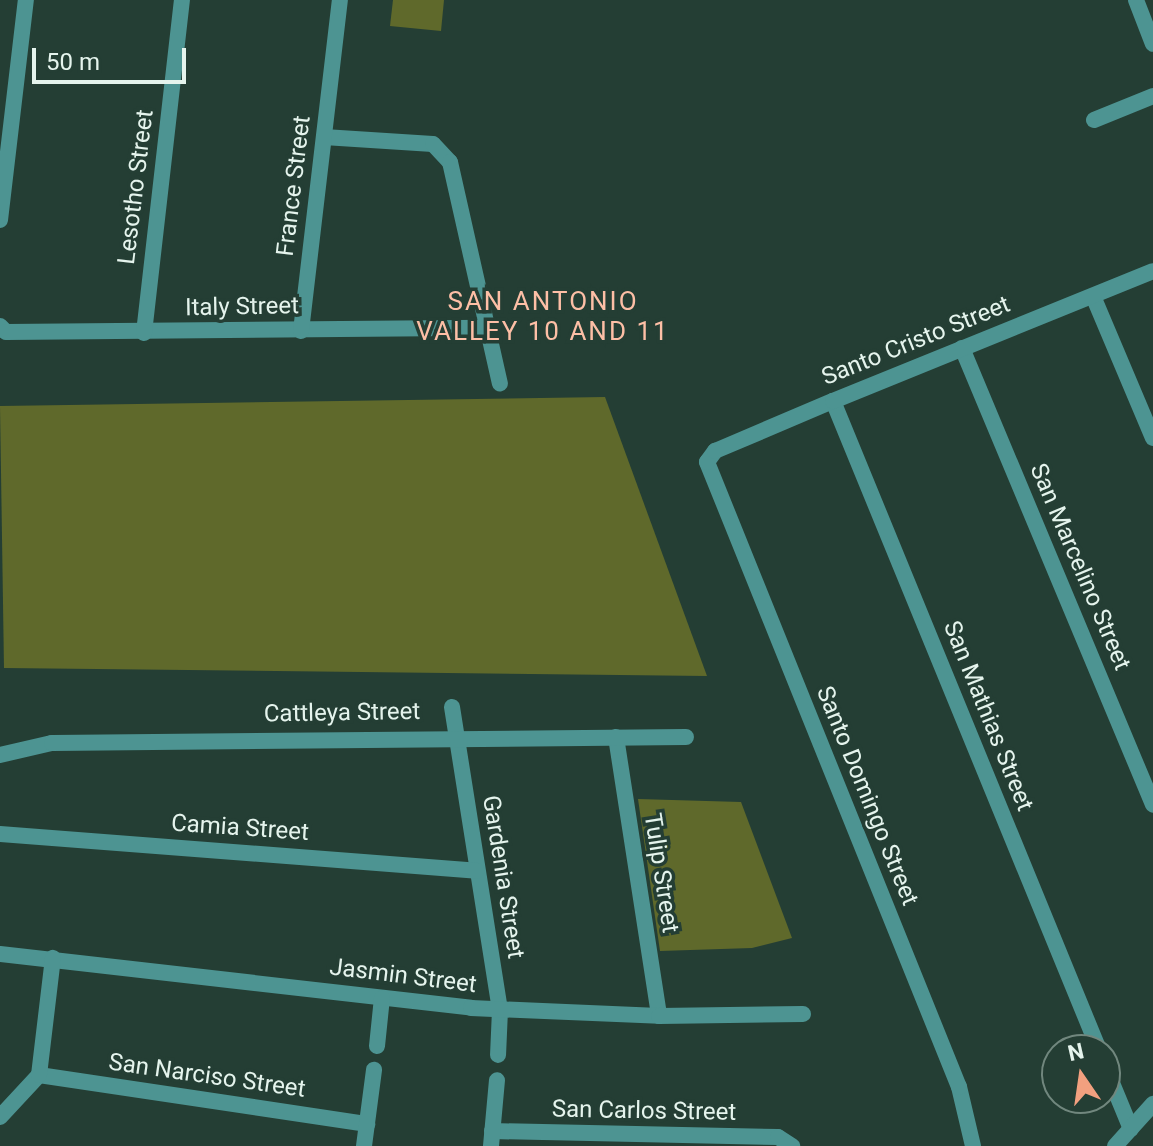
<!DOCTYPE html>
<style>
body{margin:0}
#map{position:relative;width:1153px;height:1146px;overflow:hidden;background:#243e34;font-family:Roboto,sans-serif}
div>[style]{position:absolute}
.green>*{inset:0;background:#5f692b}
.minor>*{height:16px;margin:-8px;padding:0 8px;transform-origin:8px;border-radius:8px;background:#4d9492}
.tertiary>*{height:16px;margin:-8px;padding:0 8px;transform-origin:8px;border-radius:8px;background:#4d9492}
span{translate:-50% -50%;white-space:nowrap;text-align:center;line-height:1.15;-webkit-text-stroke:7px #243e34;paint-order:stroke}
.street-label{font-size:24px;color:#e5f4ed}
.neighbourhood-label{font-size:26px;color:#fdbfa6;letter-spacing:2px}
.north{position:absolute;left:1041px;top:1034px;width:80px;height:80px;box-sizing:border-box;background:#243e34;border:2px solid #71877e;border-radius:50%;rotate:347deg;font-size:22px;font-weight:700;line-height:32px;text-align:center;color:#e5f4ed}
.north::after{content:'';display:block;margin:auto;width:28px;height:36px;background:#f2a07f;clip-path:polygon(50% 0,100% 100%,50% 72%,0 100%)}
.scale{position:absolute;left:32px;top:48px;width:154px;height:36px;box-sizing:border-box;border:4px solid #e5f4ed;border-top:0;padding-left:10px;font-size:24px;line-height:28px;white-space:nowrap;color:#e5f4ed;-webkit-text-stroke:6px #243e34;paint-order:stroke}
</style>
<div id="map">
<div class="green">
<div style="clip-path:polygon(393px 0,444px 0,441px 31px,390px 26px)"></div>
<div style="clip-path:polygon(605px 397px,707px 676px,4px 668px,0 406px)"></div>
<div style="clip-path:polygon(638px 799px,741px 802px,792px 938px,752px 948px,660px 951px)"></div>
</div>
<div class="minor">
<div style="left:1136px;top:0;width:47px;rotate:68.9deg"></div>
<div style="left:1094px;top:120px;width:64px;rotate:-22.1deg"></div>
<div style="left:324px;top:137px;width:109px;rotate:3.7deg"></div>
<div style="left:433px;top:144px;width:25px;rotate:47deg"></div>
<div style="left:450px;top:162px;width:227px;rotate:77.3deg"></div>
<div style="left:0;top:220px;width:222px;rotate:-83.3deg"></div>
<div style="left:1093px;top:296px;width:154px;rotate:67.1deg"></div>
<div style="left:0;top:326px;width:8px;rotate:45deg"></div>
<div style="left:6px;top:332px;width:481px;rotate:-0.5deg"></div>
<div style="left:301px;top:331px;width:333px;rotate:-83.3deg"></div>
<div style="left:144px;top:333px;width:335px;rotate:-83.5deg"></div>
<div style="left:962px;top:348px;width:495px;rotate:67.3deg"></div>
<div style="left:833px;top:401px;width:701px;rotate:67.71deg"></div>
<div style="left:452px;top:707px;width:307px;rotate:81deg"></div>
<div style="left:500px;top:1010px;width:45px;rotate:92.5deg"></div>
<div style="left:616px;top:737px;width:282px;rotate:81.2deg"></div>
<div style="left:0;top:755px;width:53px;rotate:-13deg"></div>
<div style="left:52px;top:743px;width:634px;rotate:-0.54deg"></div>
<div style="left:0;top:834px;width:478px;rotate:4.4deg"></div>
<div style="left:0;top:954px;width:474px;rotate:6.5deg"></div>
<div style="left:471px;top:1008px;width:188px;rotate:2.4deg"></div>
<div style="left:659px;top:1016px;width:144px;rotate:-0.8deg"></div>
<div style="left:377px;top:1046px;width:48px;rotate:-84.1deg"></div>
<div style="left:1105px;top:1066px;width:68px;rotate:67.6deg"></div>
<div style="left:39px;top:1075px;width:332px;rotate:8.5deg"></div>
<div style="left:0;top:1117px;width:57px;rotate:-47.1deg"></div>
<div style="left:39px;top:1075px;width:118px;rotate:-83.2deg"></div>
<div style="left:492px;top:1131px;width:286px;rotate:1.2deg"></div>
<div style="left:778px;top:1137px;width:17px;rotate:33deg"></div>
<div style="left:364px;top:1146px;width:77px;rotate:-82.5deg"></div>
<div style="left:491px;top:1146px;width:66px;rotate:-84.8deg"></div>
<div style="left:973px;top:1146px;width:61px;rotate:-103.3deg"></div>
<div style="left:959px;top:1087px;width:674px;rotate:-111.96deg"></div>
<div style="left:707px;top:462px;width:14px;rotate:-54deg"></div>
<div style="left:715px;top:451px;width:128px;rotate:-23deg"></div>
<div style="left:833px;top:401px;width:345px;rotate:-22.1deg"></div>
</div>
<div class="tertiary">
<div style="left:1115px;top:1146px;width:57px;rotate:-47.9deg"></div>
</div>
<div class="street-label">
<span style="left:294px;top:186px;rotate:-83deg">France Street</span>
<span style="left:136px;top:187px;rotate:-83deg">Lesotho Street</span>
<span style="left:242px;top:307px;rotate:-1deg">Italy Street</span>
<span style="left:916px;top:341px;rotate:-22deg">Santo Cristo Street</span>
<span style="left:1080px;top:567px;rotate:67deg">San Marcelino Street</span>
<span style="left:342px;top:713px;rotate:-1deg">Cattleya Street</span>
<span style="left:988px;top:716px;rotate:68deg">San Mathias Street</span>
<span style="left:867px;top:796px;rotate:68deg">Santo Domingo Street</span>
<span style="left:240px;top:828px;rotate:4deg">Camia Street</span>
<span style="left:661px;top:873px;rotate:81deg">Tulip Street</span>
<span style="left:503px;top:877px;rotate:81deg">Gardenia Street</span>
<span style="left:403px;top:976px;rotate:7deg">Jasmin Street</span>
<span style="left:207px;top:1076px;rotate:8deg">San Narciso Street</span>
<span style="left:644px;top:1111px;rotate:1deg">San Carlos Street</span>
</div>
<div class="neighbourhood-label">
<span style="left:543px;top:317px">SAN ANTONIO<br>VALLEY 10 AND 11</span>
</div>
<div class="north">N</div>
<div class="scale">50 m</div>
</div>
